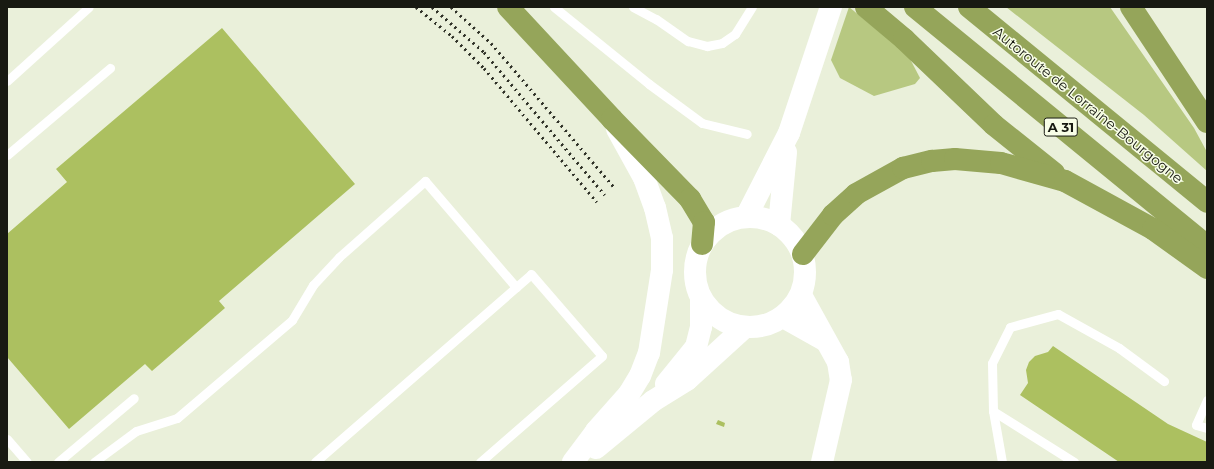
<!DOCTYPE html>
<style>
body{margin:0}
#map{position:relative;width:1214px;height:469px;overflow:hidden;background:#eaf0da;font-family:Montserrat,sans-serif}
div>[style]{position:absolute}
.green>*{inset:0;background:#b7c881}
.building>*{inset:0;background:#acc060}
.service>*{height:9px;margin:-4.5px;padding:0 4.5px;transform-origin:4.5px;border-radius:4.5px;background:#fff}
.tertiary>*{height:22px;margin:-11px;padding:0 11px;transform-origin:11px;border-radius:11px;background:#fff}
.secondary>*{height:22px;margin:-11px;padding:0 11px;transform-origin:11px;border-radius:11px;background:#fff}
.secondary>.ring{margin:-11px;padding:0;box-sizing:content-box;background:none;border:22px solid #fff;border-radius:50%}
.motorway>*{height:22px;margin:-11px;padding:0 11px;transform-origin:11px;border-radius:11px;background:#95a55a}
.rail>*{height:3px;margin-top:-1.5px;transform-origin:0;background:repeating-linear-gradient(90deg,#303228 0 2px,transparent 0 6px)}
span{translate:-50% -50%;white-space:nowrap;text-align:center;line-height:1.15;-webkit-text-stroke:3px #f8fee7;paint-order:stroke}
.shield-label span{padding:1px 3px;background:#f8fee7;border:1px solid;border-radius:3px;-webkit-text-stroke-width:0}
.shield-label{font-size:13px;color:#181a12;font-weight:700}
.street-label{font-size:14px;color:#181a12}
.frame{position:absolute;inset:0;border:8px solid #181a12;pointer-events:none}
</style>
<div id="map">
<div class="green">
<div style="clip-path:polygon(849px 7px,908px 55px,920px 78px,915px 84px,874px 96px,840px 78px,831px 60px)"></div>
<div style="clip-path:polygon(1006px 7px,1110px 7px,1194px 128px,1207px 152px,1207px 171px,1144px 115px)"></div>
</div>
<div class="building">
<div style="clip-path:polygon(222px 28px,355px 184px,219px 301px,225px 308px,173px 353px,152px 371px,145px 364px,69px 429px,7px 357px,7px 234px,67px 182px,56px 169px)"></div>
<div style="clip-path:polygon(1053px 346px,1168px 424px,1207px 442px,1207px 462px,1119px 462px,1020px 395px,1028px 383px,1026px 370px,1029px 362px,1035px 356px,1048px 352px)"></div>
<div style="clip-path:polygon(718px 420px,725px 423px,724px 427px,716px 424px)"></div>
</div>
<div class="service">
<div style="left:554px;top:7px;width:122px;rotate:39deg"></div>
<div style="left:649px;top:84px;width:66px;rotate:36.3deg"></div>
<div style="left:702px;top:123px;width:46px;rotate:13.7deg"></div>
<div style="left:633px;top:7px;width:26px;rotate:28deg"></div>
<div style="left:656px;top:19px;width:39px;rotate:35deg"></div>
<div style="left:688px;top:41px;width:20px;rotate:15deg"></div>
<div style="left:707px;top:46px;width:15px;rotate:-11deg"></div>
<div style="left:722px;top:43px;width:16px;rotate:-35deg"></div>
<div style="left:735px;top:34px;width:32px;rotate:-58deg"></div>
<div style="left:7px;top:81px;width:110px;rotate:-42.1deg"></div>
<div style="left:7px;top:155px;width:135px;rotate:-40.2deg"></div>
<div style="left:1207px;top:400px;width:27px;rotate:114deg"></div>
<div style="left:1196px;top:425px;width:11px;rotate:15deg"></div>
<div style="left:993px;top:411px;width:96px;rotate:32.2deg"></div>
<div style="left:7px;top:439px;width:30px;rotate:49deg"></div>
<div style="left:58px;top:462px;width:99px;rotate:-40.1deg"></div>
<div style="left:94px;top:462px;width:52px;rotate:-36.4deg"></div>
<div style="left:136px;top:431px;width:43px;rotate:-17.6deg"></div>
<div style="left:177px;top:418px;width:151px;rotate:-40.4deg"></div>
<div style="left:292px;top:320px;width:41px;rotate:-59deg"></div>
<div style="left:313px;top:285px;width:38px;rotate:-47deg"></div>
<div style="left:339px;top:257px;width:115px;rotate:-41.5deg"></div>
<div style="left:425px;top:181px;width:140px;rotate:49.4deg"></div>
<div style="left:315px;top:462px;width:286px;rotate:-41deg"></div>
<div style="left:531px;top:274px;width:108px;rotate:49.1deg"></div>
<div style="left:602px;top:356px;width:162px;rotate:139deg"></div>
<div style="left:1002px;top:462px;width:52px;rotate:-100deg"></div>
<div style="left:993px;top:411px;width:48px;rotate:-91.2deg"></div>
<div style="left:992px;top:363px;width:40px;rotate:-63.4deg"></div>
<div style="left:1010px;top:327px;width:50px;rotate:-15.2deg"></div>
<div style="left:1058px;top:314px;width:70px;rotate:29.1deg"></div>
<div style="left:1119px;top:348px;width:56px;rotate:36.3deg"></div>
</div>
<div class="tertiary">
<div style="left:801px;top:295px;width:77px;rotate:61.1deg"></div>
<div style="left:838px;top:362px;width:18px;rotate:81deg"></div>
<div style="left:841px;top:380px;width:84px;rotate:103deg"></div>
<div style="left:783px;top:317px;width:49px;rotate:29.2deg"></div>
<div style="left:666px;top:384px;width:48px;rotate:-51deg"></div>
<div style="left:696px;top:347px;width:21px;rotate:-76deg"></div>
<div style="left:701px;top:327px;width:29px;rotate:-90deg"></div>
<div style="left:596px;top:448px;width:74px;rotate:-39.5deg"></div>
<div style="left:653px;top:401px;width:40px;rotate:-32deg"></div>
<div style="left:687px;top:380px;width:77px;rotate:-42.4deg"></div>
<div style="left:573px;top:462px;width:39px;rotate:-53deg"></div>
<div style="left:596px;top:431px;width:50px;rotate:-48.3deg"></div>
<div style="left:629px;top:394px;width:21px;rotate:-59deg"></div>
<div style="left:640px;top:376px;width:25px;rotate:-69deg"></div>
<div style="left:649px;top:353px;width:84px;rotate:-81.1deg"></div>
<div style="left:662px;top:270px;width:32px;rotate:-90deg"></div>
<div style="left:662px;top:238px;width:31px;rotate:-103deg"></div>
<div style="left:655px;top:208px;width:32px;rotate:-110deg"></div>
<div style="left:644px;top:178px;width:56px;rotate:-118.9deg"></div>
</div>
<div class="secondary">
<div class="ring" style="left:695px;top:217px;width:88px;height:88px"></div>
<div style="left:746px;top:217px;width:94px;rotate:-62.9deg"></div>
<div style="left:789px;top:133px;width:133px;rotate:-71.6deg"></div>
<div style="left:779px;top:225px;width:73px;rotate:-84.5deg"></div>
</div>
<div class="motorway">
<div style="left:508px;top:7px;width:153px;rotate:47.1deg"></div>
<div style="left:612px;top:119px;width:112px;rotate:45.7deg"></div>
<div style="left:690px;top:199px;width:27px;rotate:59deg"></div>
<div style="left:704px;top:222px;width:22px;rotate:95deg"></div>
<div style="left:866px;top:7px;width:50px;rotate:40.1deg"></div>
<div style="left:904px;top:39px;width:124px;rotate:43.7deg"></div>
<div style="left:994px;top:125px;width:77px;rotate:38.7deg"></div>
<div style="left:915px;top:7px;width:377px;rotate:39.3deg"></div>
<div style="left:969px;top:7px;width:308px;rotate:39.3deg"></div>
<div style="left:1131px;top:7px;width:138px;rotate:56.5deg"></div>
<div style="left:803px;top:254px;width:49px;rotate:-52.4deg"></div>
<div style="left:833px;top:215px;width:31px;rotate:-42deg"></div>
<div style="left:856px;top:194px;width:54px;rotate:-29deg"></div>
<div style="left:903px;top:168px;width:30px;rotate:-14deg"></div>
<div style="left:932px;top:161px;width:23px;rotate:-5deg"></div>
<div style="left:955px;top:159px;width:46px;rotate:5deg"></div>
<div style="left:1001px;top:163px;width:66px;rotate:15.7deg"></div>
<div style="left:1065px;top:181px;width:100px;rotate:28.6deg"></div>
<div style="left:1153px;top:229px;width:67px;rotate:35.8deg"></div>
</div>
<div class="rail">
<div style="left:416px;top:7px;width:46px;rotate:38.9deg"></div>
<div style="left:452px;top:36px;width:45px;rotate:45deg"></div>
<div style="left:484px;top:68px;width:175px;rotate:49.9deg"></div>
<div style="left:432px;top:7px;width:69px;rotate:40.9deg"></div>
<div style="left:484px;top:52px;width:187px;rotate:49.8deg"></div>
<div style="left:451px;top:7px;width:54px;rotate:42deg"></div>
<div style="left:491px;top:43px;width:189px;rotate:49.5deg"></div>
</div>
<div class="shield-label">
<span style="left:1061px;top:127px">A 31</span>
</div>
<div class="street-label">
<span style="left:1088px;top:105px;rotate:39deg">Autoroute de Lorraine-Bourgogne</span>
</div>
<div class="frame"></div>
</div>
